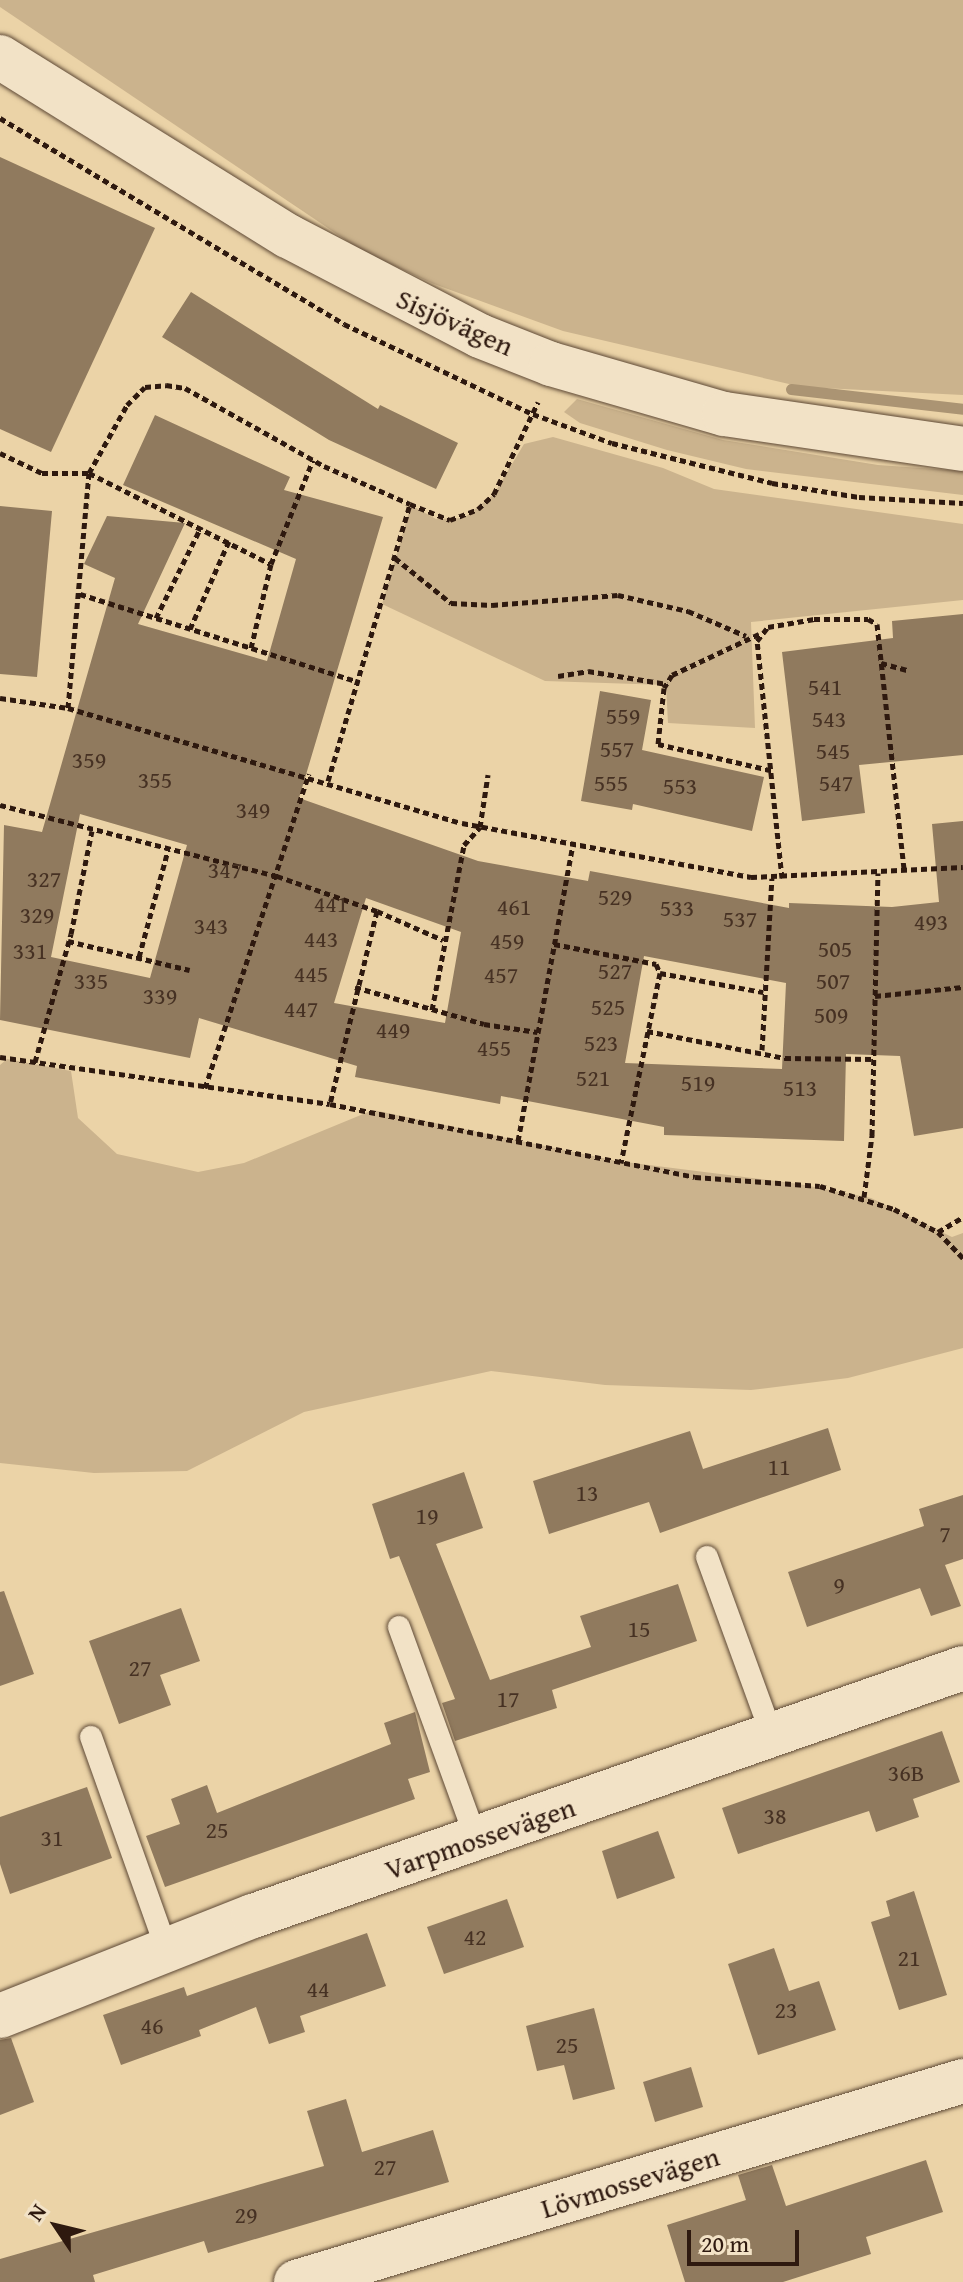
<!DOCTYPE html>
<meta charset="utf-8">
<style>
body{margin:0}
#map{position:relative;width:963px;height:2282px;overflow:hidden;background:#ebd3a7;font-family:"Gentium Book Plus",serif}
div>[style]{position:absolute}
.green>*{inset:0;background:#cbb38d}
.stream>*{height:11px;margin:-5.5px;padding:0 5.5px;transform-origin:5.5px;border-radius:5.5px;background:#ab9473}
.building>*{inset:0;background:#907a5e}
.path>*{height:5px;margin-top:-2.5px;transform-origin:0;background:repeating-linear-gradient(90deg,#2e190f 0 6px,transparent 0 10px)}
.roads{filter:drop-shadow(0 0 2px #5d4835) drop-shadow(0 0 2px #5d4835)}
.lane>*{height:22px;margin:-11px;padding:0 11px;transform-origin:11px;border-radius:11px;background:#f2e2c6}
.street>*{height:44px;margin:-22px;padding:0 22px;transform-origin:22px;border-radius:22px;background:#f2e2c6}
span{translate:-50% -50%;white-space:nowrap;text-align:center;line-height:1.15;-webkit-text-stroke:6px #f2e2c6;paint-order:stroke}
.number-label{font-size:24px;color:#463123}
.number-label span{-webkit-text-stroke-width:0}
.street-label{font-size:28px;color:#2e190f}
.north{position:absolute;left:16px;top:2186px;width:80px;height:80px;-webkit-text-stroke:6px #f2e2c6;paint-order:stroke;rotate:305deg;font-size:22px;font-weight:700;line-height:32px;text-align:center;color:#2e190f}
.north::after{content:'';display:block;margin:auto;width:28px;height:36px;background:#2e190f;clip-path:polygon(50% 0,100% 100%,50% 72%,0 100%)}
.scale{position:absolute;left:687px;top:2230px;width:112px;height:36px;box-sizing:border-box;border:4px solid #2e190f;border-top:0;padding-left:10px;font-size:24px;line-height:28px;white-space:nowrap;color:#2e190f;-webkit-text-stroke:6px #f2e2c6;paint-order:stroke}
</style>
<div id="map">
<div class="green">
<div style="clip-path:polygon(0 0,963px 0,963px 395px,802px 387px,563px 331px,434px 284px,362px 251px,0 7px)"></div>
<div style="clip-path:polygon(577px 399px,723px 440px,878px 465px,963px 471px,963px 495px,746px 469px,667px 450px,580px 423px,564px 412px)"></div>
<div style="clip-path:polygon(553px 437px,663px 468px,714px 489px,963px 524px,963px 600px,751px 622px,755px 728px,668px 723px,666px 685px,545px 681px,382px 604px,411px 505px,436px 519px,464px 518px,494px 494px,524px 444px)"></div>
<div style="clip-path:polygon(7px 1059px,71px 1071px,78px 1118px,117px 1154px,198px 1172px,244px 1163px,373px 1110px,617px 1161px,799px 1184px,871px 1198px,952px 1237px,963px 1233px,963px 1348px,848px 1378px,751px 1390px,605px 1385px,491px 1371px,304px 1412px,187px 1471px,94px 1473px,0 1463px,0 1065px)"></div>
</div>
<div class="stream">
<div style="left:791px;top:389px;width:173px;rotate:6.6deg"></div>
</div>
<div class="building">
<div style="clip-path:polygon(0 157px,155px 228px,51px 452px,0 429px)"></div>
<div style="clip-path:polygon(191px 292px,378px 409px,380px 405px,458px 443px,436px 489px,329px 440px,162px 337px)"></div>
<div style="clip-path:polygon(evenodd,155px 415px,290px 477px,284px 490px,383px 517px,299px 798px,478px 861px,588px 881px,590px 871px,789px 908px,789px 903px,892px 907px,939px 902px,932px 824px,963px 821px,963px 1128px,914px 1136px,900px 1056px,846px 1054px,844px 1141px,664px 1135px,664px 1127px,501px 1096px,500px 1104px,355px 1077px,357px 1066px,199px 1018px,190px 1058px,0 1020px,4px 825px,42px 832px,115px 578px,84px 564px,107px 516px,185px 523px,138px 624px,267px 661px,296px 559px,123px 485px,155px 415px,80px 814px,187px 845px,150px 978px,51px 957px,80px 814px,155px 415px,366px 898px,461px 932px,445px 1023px,334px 1003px,366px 898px,155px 415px,644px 956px,786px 983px,782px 1069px,625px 1063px,644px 956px)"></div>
<div style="clip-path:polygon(0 506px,52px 511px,37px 677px,0 674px)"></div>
<div style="clip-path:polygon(963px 614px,963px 755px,859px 765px,865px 813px,802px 821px,782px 652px,893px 638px,892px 621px)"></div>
<div style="clip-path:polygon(600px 691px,651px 700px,642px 750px,764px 777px,752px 831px,633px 804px,632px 810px,581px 801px)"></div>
<div style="clip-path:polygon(828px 1428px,841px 1470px,660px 1533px,649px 1502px,549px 1534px,533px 1481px,690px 1431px,703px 1469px)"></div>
<div style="clip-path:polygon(464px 1472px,483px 1528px,436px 1544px,490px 1680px,591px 1647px,580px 1616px,678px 1584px,697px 1641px,552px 1690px,557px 1708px,455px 1741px,442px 1703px,455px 1699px,399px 1556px,390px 1559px,372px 1504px)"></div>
<div style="clip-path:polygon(963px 1495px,963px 1559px,945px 1565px,961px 1606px,931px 1616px,920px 1588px,807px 1627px,788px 1572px,924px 1526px,919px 1509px)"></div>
<div style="clip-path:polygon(4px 1591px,34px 1674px,0 1686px,0 1592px)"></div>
<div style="clip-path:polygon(181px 1608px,200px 1661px,160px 1675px,171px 1705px,119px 1724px,89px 1641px)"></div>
<div style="clip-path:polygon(415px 1712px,430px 1772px,408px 1779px,415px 1799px,165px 1887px,146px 1836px,180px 1824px,171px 1799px,207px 1785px,217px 1813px,391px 1744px,384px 1723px)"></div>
<div style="clip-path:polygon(942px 1731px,960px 1782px,913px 1799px,919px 1817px,876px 1832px,869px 1811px,738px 1854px,722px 1808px)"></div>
<div style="clip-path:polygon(87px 1787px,112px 1858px,10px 1894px,0 1864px,0 1817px)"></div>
<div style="clip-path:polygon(658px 1831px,675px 1878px,617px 1899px,602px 1851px)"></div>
<div style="clip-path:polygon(914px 1891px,947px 1995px,899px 2010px,871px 1922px,890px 1916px,886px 1901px)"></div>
<div style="clip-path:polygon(507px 1899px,524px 1947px,444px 1974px,427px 1927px)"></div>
<div style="clip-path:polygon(367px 1933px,386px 1986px,300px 2016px,305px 2032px,269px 2044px,256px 2007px,199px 2030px,201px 2036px,121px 2065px,103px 2015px,184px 1987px,187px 1996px)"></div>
<div style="clip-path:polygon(774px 1948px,789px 1991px,819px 1981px,836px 2030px,758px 2055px,728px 1964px)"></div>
<div style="clip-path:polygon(594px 2008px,615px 2089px,573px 2100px,564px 2065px,537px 2071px,526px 2026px)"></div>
<div style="clip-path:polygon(11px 2038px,34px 2102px,0 2115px,0 2040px)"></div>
<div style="clip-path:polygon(691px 2067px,703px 2107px,655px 2122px,643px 2082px)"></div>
<div style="clip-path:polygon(346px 2099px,362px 2152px,433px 2130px,449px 2182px,208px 2253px,204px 2241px,93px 2275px,95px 2282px,0 2282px,0 2259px,324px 2166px,307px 2111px)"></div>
<div style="clip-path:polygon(926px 2160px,943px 2212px,866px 2237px,871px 2254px,783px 2282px,685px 2282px,667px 2225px,746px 2200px,738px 2175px,772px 2165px,786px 2206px)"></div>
</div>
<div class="path">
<div style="left:0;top:118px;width:401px;rotate:30.9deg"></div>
<div style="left:344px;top:324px;width:209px;rotate:25.5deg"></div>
<div style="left:533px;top:414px;width:84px;rotate:20.2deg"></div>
<div style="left:612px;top:443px;width:165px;rotate:14deg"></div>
<div style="left:772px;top:483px;width:88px;rotate:9.1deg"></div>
<div style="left:859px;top:497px;width:104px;rotate:3.3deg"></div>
<div style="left:0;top:453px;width:47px;rotate:25.5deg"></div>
<div style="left:42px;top:473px;width:47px"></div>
<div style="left:89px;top:473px;width:78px;rotate:-60.8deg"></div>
<div style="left:127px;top:405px;width:25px;rotate:-45deg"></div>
<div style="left:145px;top:387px;width:21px;rotate:-5deg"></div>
<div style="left:166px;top:385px;width:19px;rotate:9deg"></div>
<div style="left:185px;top:388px;width:159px;rotate:29.3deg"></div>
<div style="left:324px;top:466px;width:94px;rotate:23.8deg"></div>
<div style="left:395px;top:558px;width:72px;rotate:38.8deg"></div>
<div style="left:451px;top:603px;width:41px;rotate:2.8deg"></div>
<div style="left:492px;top:605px;width:126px;rotate:-4.5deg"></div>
<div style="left:618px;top:595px;width:72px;rotate:12.9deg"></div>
<div style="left:688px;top:611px;width:63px;rotate:23.3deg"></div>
<div style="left:80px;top:594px;width:293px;rotate:17.5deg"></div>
<div style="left:156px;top:618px;width:102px;rotate:-63.7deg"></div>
<div style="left:190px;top:629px;width:96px;rotate:-66.1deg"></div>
<div style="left:759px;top:634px;width:96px;rotate:154.8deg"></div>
<div style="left:672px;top:675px;width:15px;rotate:122deg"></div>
<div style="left:664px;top:688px;width:56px;rotate:96.1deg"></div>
<div style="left:658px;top:744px;width:119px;rotate:13.1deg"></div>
<div style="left:251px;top:648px;width:86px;rotate:-76.6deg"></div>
<div style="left:271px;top:564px;width:112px;rotate:-68deg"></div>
<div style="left:881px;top:663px;width:27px;rotate:15deg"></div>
<div style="left:558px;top:676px;width:30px;rotate:-9deg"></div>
<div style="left:588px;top:671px;width:80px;rotate:9.3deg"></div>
<div style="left:0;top:698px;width:69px;rotate:8.4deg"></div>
<div style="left:68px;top:708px;width:410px;rotate:16.3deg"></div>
<div style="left:462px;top:823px;width:294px;rotate:10.6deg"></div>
<div style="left:751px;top:877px;width:212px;rotate:-2.7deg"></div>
<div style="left:68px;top:708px;width:236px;rotate:-84.9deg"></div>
<div style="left:89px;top:473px;width:203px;rotate:26.6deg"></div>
<div style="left:328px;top:781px;width:289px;rotate:-73.5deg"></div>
<div style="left:410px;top:504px;width:43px;rotate:21.8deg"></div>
<div style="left:450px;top:520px;width:30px;rotate:-21deg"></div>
<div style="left:478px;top:509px;width:22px;rotate:-43deg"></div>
<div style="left:494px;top:494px;width:102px;rotate:-64.4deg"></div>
<div style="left:0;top:805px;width:286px;rotate:14.4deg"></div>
<div style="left:277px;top:876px;width:106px;rotate:19.3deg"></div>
<div style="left:377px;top:911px;width:199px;rotate:103.7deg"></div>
<div style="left:782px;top:878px;width:238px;rotate:-96deg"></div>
<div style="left:757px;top:641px;width:18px;rotate:-52deg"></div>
<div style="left:768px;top:627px;width:47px;rotate:-9.9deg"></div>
<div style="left:814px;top:619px;width:54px"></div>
<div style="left:868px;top:619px;width:10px;rotate:29deg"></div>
<div style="left:877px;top:624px;width:247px;rotate:83.7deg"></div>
<div style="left:377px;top:911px;width:72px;rotate:23.7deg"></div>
<div style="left:68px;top:941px;width:125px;rotate:13.4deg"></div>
<div style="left:554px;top:944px;width:104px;rotate:11.1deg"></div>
<div style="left:656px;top:964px;width:10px;rotate:66deg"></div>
<div style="left:660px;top:973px;width:194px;rotate:101.6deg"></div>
<div style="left:139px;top:957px;width:111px;rotate:-74.8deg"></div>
<div style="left:660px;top:973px;width:105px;rotate:10.5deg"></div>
<div style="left:355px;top:987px;width:134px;rotate:16deg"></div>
<div style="left:484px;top:1024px;width:54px;rotate:8.6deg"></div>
<div style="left:875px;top:996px;width:88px;rotate:-5.8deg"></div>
<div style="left:432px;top:1010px;width:168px;rotate:-79deg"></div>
<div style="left:464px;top:845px;width:24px;rotate:-48deg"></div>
<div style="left:480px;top:827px;width:53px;rotate:-81.3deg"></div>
<div style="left:647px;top:1031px;width:141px;rotate:11.1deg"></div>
<div style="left:785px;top:1058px;width:89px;rotate:0.6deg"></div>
<div style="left:762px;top:1050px;width:172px;rotate:-86.7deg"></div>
<div style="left:0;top:1057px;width:333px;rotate:8.1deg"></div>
<div style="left:330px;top:1104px;width:372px;rotate:11.3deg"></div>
<div style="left:695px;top:1177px;width:125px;rotate:4.1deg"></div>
<div style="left:820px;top:1186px;width:77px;rotate:17.3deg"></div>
<div style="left:894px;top:1209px;width:50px;rotate:27.6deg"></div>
<div style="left:938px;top:1232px;width:36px;rotate:46deg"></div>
<div style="left:35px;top:1062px;width:133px;rotate:-74.3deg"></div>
<div style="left:71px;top:934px;width:105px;rotate:-78.5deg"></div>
<div style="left:205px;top:1088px;width:331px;rotate:-71.7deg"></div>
<div style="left:518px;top:1141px;width:302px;rotate:-79.5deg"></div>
<div style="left:864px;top:1197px;width:63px;rotate:-82.6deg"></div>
<div style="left:872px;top:1135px;width:262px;rotate:-88.7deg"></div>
<div style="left:938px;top:1232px;width:29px;rotate:-31deg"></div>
</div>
<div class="roads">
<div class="lane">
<div style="left:707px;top:1557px;width:190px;rotate:70deg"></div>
<div style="left:399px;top:1627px;width:226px;rotate:70deg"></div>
<div style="left:91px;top:1737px;width:224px;rotate:70.4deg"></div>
</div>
<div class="street">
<div style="left:0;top:57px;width:339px;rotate:31.9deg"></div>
<div style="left:288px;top:236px;width:216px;rotate:27.5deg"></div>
<div style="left:480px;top:336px;width:76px;rotate:21.5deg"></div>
<div style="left:551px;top:364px;width:180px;rotate:16.1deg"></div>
<div style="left:724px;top:414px;width:242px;rotate:8.3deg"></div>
<div style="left:0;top:2016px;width:272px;rotate:-21.6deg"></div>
<div style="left:253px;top:1916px;width:752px;rotate:-19.25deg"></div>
<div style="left:296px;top:2282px;width:697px;rotate:-16.77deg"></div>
</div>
</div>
<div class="number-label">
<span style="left:825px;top:687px">541</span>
<span style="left:623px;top:716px">559</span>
<span style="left:829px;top:719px">543</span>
<span style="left:617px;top:749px">557</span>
<span style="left:833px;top:751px">545</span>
<span style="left:89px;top:760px">359</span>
<span style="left:155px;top:780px">355</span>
<span style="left:611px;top:783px">555</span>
<span style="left:836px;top:783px">547</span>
<span style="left:680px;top:786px">553</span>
<span style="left:253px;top:810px">349</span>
<span style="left:225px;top:870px">347</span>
<span style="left:44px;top:879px">327</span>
<span style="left:615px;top:897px">529</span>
<span style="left:331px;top:904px">441</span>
<span style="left:514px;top:907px">461</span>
<span style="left:677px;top:908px">533</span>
<span style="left:37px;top:915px">329</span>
<span style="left:740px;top:919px">537</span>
<span style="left:931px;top:922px">493</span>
<span style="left:211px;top:926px">343</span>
<span style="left:321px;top:939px">443</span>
<span style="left:507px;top:941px">459</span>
<span style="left:835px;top:949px">505</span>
<span style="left:30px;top:951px">331</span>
<span style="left:615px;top:971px">527</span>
<span style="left:311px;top:974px">445</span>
<span style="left:501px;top:975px">457</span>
<span style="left:91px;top:981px">335</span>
<span style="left:833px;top:981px">507</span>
<span style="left:160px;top:996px">339</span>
<span style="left:608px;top:1007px">525</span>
<span style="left:301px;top:1009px">447</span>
<span style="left:831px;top:1015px">509</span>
<span style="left:393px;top:1030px">449</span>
<span style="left:601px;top:1043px">523</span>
<span style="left:494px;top:1048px">455</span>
<span style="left:593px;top:1078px">521</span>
<span style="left:698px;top:1083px">519</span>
<span style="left:800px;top:1088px">513</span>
<span style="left:779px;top:1467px">11</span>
<span style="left:587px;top:1493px">13</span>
<span style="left:427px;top:1516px">19</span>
<span style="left:945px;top:1534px">7</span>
<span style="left:839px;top:1585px">9</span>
<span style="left:639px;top:1629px">15</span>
<span style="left:140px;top:1668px">27</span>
<span style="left:508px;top:1699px">17</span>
<span style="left:906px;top:1773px">36B</span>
<span style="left:775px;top:1816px">38</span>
<span style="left:217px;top:1830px">25</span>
<span style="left:52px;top:1838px">31</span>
<span style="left:475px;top:1937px">42</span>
<span style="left:909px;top:1958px">21</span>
<span style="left:318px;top:1989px">44</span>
<span style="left:786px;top:2010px">23</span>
<span style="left:152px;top:2026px">46</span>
<span style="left:567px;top:2045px">25</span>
<span style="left:385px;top:2167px">27</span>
<span style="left:246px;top:2215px">29</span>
</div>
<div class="street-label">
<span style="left:455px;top:322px;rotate:24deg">Sisjövägen</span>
<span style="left:480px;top:1838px;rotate:-19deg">Varpmossevägen</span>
<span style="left:630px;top:2182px;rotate:-17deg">Lövmossevägen</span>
</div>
<div class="north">N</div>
<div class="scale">20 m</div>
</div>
